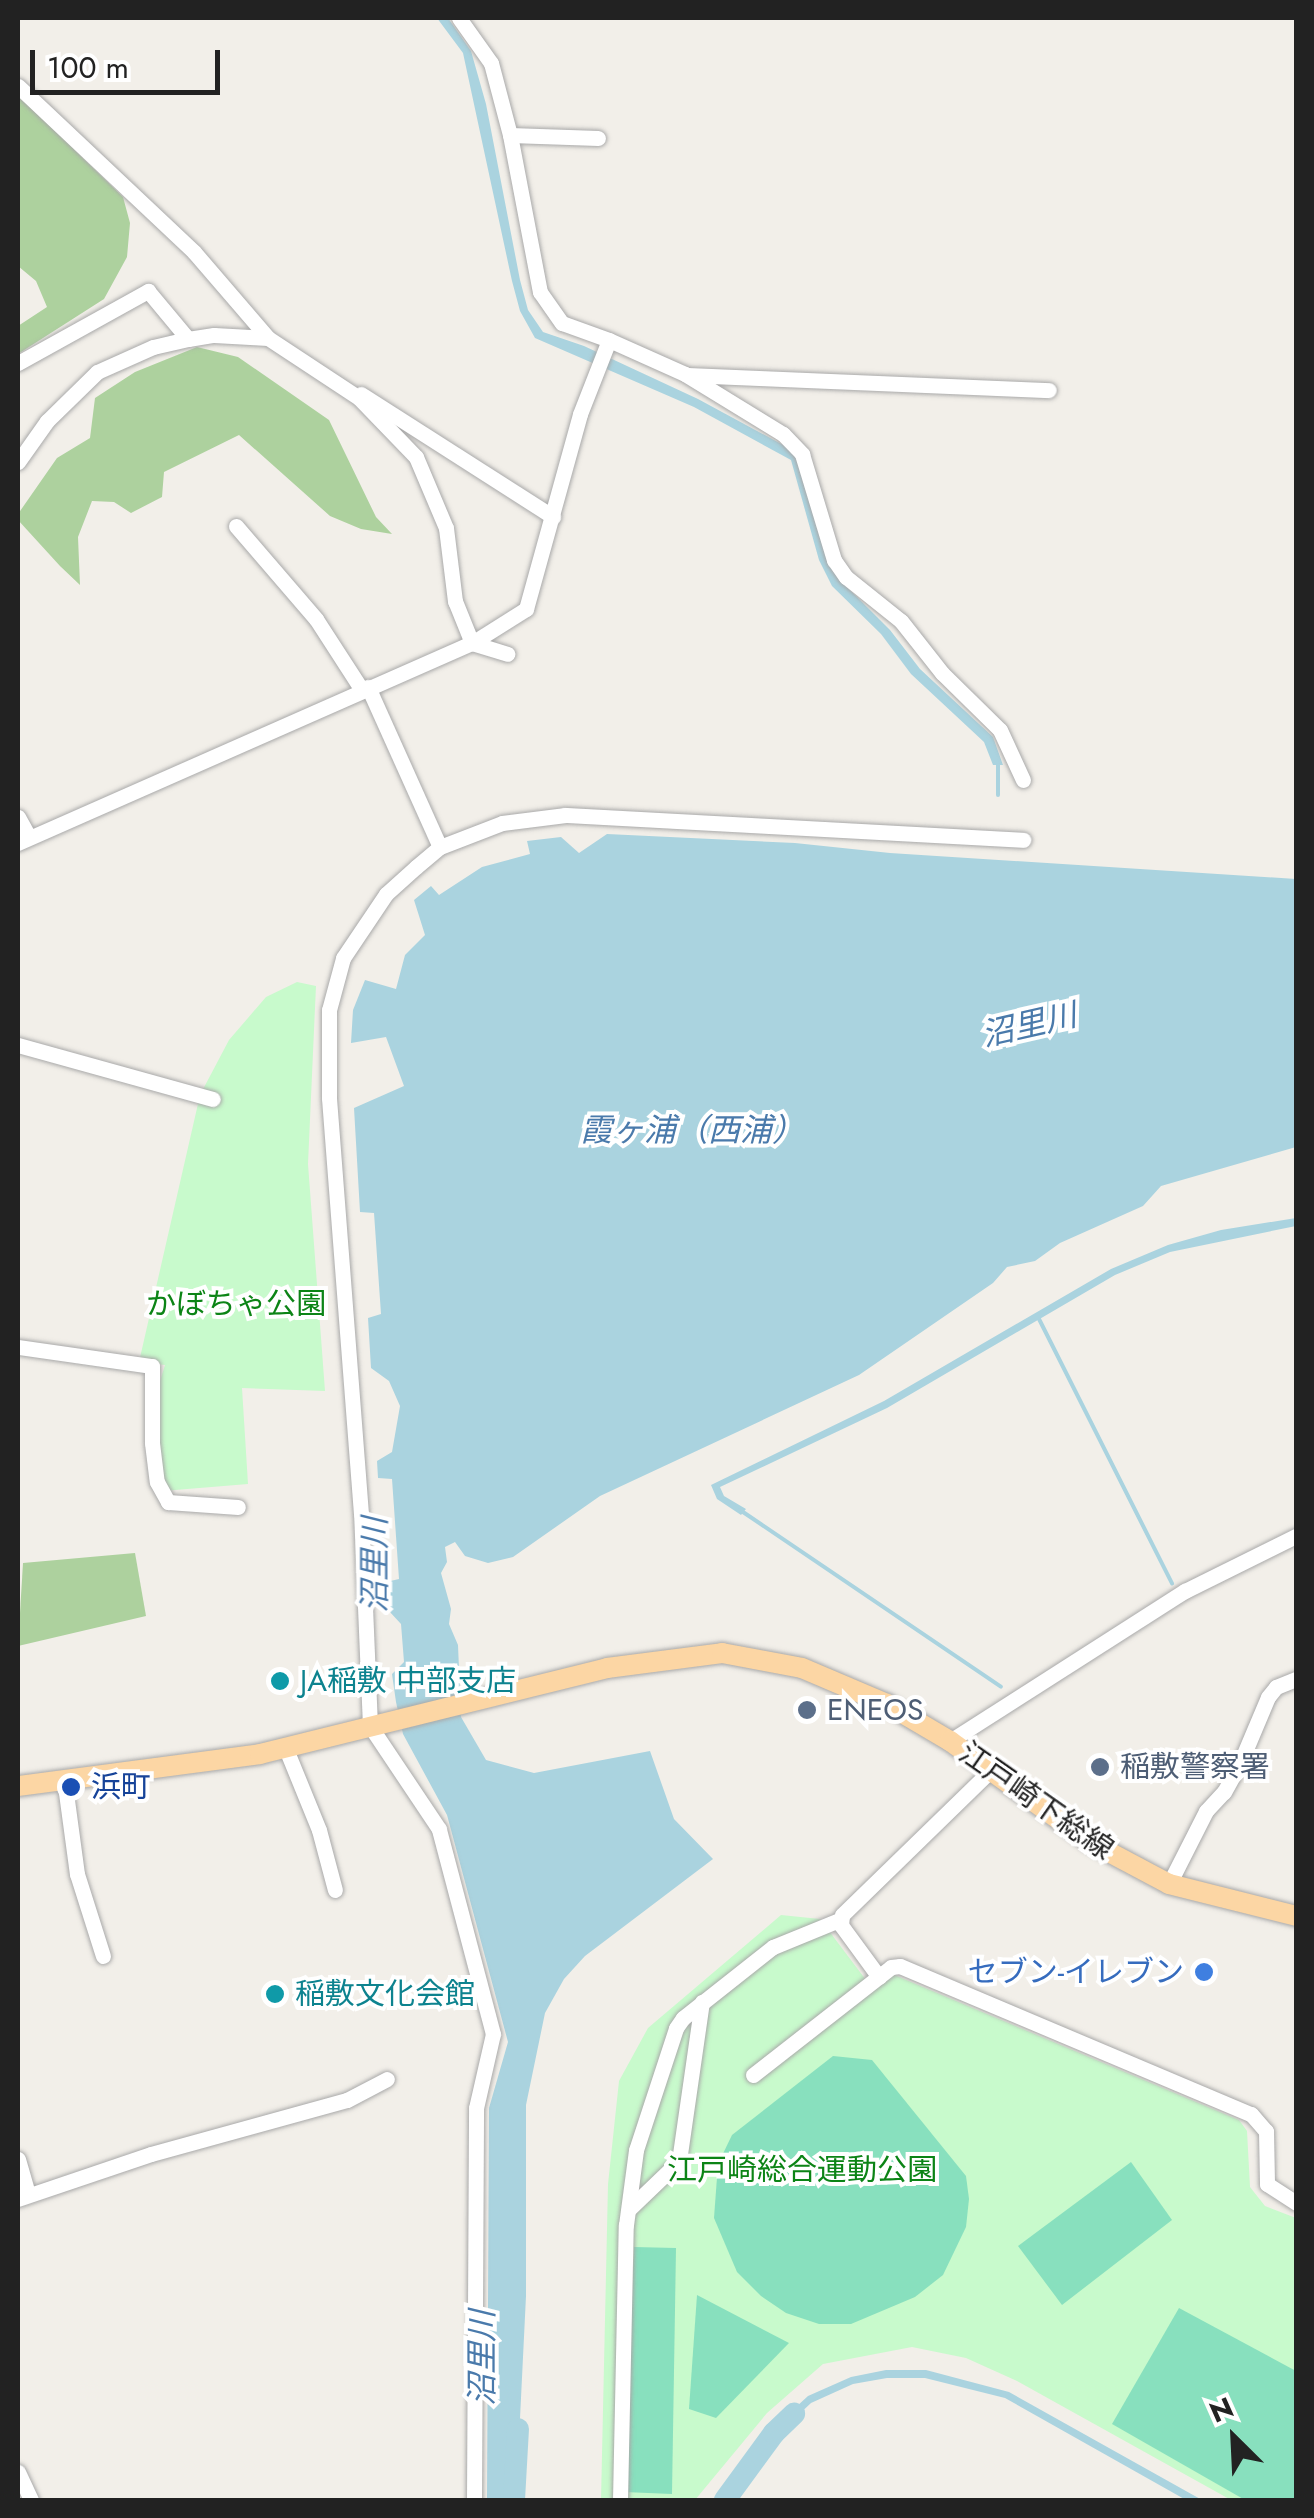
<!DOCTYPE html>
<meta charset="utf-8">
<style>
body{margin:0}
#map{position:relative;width:1314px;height:2518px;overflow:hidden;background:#f2efe9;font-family:Jost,"Noto Sans JP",sans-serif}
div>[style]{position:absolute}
.forest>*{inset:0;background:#add19e}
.park>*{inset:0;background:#c8facc}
.pitch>*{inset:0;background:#88e0be}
.water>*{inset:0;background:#aad3df}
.stream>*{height:4px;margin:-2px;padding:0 2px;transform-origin:2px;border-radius:2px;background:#aad3df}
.river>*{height:22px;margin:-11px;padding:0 11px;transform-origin:11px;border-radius:11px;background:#aad3df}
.roads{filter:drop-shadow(0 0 2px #a9a9a9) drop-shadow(0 0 2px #a9a9a9)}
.minor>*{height:15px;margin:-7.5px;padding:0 7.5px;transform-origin:7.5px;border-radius:7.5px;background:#fff}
.major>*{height:20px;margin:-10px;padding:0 10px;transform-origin:10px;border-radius:10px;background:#fcd6a4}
.dots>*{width:28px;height:28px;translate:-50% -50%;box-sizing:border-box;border:5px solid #fff;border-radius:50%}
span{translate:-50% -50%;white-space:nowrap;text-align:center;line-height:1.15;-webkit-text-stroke:8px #fff;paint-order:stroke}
.park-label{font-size:30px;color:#0c8416}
.culture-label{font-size:30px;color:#0d838f}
.left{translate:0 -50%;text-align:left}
.service-label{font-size:30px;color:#4e5e75}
.transit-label{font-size:30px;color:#164399}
.street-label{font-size:30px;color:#222}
.shop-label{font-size:30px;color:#366cbe}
.right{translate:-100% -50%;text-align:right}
.water-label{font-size:32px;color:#4a7aab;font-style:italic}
.frame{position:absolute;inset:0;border:20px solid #222;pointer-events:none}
.north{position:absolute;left:1184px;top:2388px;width:100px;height:100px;-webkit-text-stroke:8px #fff;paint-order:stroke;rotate:336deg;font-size:28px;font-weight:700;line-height:40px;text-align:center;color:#222}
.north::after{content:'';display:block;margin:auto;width:35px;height:45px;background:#222;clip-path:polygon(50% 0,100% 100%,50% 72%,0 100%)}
.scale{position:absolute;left:30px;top:50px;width:190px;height:45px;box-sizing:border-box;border:5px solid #222;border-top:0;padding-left:12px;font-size:30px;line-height:35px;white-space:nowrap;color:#222;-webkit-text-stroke:8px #fff;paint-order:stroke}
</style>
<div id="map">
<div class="forest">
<div style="clip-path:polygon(18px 95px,123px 197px,130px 223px,127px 257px,104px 299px,18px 354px,18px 326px,47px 307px,36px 281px,18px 266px)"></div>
<div style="clip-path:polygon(197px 347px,238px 357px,329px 420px,376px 517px,392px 534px,361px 529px,330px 516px,239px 435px,164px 472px,162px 497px,131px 513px,114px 502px,92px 501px,78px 537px,80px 585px,60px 566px,18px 520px,18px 514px,57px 458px,90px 438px,95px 398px,135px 372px)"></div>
<div style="clip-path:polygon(135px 1553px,146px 1616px,18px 1646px,23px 1563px)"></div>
</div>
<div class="park">
<div style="clip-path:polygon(297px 982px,316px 986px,308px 1164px,325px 1391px,242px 1388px,248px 1484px,163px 1491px,151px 1410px,165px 1365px,139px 1362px,200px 1095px,229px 1040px,266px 997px)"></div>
<div style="clip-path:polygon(781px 1915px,820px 1919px,872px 1988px,892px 1974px,1239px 2120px,1247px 2131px,1250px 2187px,1265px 2206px,1296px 2218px,1296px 2500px,1231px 2500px,1017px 2381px,966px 2358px,912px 2347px,823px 2364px,767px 2413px,695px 2500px,601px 2500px,608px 2184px,619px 2081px,648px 2028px)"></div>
</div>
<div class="pitch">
<div style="clip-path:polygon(833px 2056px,872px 2060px,966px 2176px,969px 2199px,966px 2227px,943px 2275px,915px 2297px,851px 2324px,819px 2324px,786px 2313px,761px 2296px,737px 2272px,714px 2218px,718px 2164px,732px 2135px)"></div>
<div style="clip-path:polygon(1131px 2162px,1172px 2220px,1062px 2305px,1018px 2246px)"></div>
<div style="clip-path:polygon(634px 2247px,676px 2248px,672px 2494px,624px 2492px)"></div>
<div style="clip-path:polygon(697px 2295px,789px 2343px,716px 2418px,689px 2409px)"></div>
<div style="clip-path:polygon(1179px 2308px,1296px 2371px,1296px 2500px,1245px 2500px,1112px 2424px)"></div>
</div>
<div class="water">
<div style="clip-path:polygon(437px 18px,448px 18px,471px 51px,486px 104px,520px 280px,528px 310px,543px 332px,584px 346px,698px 399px,798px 453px,841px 581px,890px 630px,920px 669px,993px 737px,1003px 765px,993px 765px,984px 742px,911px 674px,881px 634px,832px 586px,819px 560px,791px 460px,694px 407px,535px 338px,520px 311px,512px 281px,463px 53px)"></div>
<div style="clip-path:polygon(607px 834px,795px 843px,890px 853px,1296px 879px,1296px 1147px,1161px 1186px,1143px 1206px,1060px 1243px,1035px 1261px,1007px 1267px,993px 1283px,859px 1375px,600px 1496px,513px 1557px,488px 1563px,465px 1556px,455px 1542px,445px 1547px,447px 1562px,441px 1573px,451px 1609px,449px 1624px,458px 1645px,461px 1717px,486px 1760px,534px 1773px,650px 1751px,674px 1819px,713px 1859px,585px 1956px,564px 1979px,545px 2013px,526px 2105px,526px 2296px,516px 2500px,487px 2500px,489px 2108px,508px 2042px,447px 1815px,403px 1734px,396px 1702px,392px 1674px,404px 1662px,401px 1624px,389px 1611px,386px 1582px,399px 1579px,392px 1479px,378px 1478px,377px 1461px,392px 1452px,400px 1406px,389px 1381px,371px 1368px,368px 1318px,381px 1314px,374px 1213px,360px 1212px,354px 1108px,404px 1086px,386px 1037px,351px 1043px,353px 1010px,365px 980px,396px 989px,405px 955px,425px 935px,414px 900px,431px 886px,439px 895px,482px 867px,530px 854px,527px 841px,561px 837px,579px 853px)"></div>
<div style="clip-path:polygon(1296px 1218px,1296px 1226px,1170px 1252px,1115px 1275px,887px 1408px,720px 1487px,724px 1496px,746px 1509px,741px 1515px,717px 1499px,711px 1485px,884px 1401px,1111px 1269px,1168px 1245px,1221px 1230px)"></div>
<div style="clip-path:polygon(886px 2370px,926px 2370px,1009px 2392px,1202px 2500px,1186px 2500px,1005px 2398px,925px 2378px,887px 2378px,853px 2384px,811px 2403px,776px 2436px,772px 2429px,808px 2396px,851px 2377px)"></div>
</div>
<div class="stream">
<div style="left:998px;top:795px;width:30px;rotate:-90deg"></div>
<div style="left:1039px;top:1319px;width:296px;rotate:63.3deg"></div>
<div style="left:740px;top:1510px;width:315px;rotate:34.1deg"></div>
</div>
<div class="river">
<div style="left:514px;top:2500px;width:71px;rotate:-86.8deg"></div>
<div style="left:725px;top:2500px;width:83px;rotate:-53.8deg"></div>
<div style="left:774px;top:2433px;width:28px;rotate:-44deg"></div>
</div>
<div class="roads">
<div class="minor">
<div style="left:459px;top:18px;width:55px;rotate:54.6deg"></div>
<div style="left:491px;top:63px;width:74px;rotate:75.2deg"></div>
<div style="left:510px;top:135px;width:160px;rotate:79.2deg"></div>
<div style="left:540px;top:292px;width:38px;rotate:55deg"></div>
<div style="left:562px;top:323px;width:50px;rotate:19.9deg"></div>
<div style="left:18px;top:86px;width:242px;rotate:43.3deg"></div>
<div style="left:194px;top:252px;width:113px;rotate:49.3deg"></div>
<div style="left:510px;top:135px;width:88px;rotate:2deg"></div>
<div style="left:18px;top:363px;width:149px;rotate:-29deg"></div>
<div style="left:148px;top:291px;width:62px;rotate:50.2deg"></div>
<div style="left:689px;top:375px;width:360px;rotate:2.4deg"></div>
<div style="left:361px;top:394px;width:228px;rotate:32.6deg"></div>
<div style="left:18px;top:462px;width:50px;rotate:-54.7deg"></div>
<div style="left:47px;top:421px;width:70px;rotate:-44.4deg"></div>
<div style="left:97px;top:372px;width:61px;rotate:-24.1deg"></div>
<div style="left:153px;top:347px;width:36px;rotate:-13deg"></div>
<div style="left:188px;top:339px;width:26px;rotate:-9deg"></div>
<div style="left:214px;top:335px;width:54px;rotate:3.2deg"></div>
<div style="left:268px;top:338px;width:109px;rotate:33.4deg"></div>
<div style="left:359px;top:398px;width:82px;rotate:46deg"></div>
<div style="left:416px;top:457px;width:77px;rotate:67.1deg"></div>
<div style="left:446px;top:528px;width:74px;rotate:83deg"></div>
<div style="left:455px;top:601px;width:45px;rotate:68deg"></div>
<div style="left:472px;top:643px;width:37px;rotate:17deg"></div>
<div style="left:236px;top:526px;width:123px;rotate:49.3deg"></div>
<div style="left:316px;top:619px;width:85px;rotate:57.1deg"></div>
<div style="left:368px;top:687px;width:175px;rotate:65.8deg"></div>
<div style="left:18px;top:817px;width:23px;rotate:61deg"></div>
<div style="left:18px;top:843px;width:496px;rotate:-23.8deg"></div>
<div style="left:472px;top:643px;width:64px;rotate:-32.2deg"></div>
<div style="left:526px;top:609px;width:202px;rotate:-74.5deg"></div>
<div style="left:580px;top:414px;width:79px;rotate:-68.6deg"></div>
<div style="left:609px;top:340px;width:83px;rotate:24.1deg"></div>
<div style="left:685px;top:374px;width:115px;rotate:31.5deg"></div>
<div style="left:783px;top:434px;width:28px;rotate:46deg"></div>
<div style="left:802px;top:454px;width:111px;rotate:73.2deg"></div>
<div style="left:834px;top:560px;width:21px;rotate:55deg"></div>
<div style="left:846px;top:577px;width:70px;rotate:38.7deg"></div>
<div style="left:901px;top:621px;width:66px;rotate:51.7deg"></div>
<div style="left:942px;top:673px;width:81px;rotate:44.5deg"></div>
<div style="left:1000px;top:730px;width:55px;rotate:65.3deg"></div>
<div style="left:18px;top:1045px;width:202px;rotate:15.5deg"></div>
<div style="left:18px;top:1347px;width:135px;rotate:8.1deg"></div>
<div style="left:152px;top:1366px;width:77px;rotate:90deg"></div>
<div style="left:152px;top:1443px;width:39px;rotate:83deg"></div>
<div style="left:157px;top:1482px;width:23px;rotate:61deg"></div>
<div style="left:168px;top:1502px;width:70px;rotate:4.1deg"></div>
<div style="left:950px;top:1741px;width:279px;rotate:-32.6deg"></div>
<div style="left:1185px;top:1591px;width:124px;rotate:-26.4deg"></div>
<div style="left:286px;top:1749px;width:87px;rotate:67.8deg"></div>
<div style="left:319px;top:1830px;width:62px;rotate:75.1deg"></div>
<div style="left:64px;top:1778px;width:97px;rotate:82.3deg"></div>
<div style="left:77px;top:1874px;width:86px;rotate:72.4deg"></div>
<div style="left:1169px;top:1884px;width:82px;rotate:-63.1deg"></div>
<div style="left:1206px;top:1811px;width:26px;rotate:-47deg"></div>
<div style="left:1224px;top:1792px;width:35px;rotate:-61deg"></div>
<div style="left:1241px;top:1761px;width:69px;rotate:-67.1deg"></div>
<div style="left:1268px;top:1697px;width:13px;rotate:-51deg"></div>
<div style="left:1276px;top:1687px;width:22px;rotate:-22deg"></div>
<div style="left:879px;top:1977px;width:64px;rotate:-126.2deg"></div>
<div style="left:841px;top:1925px;width:10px;rotate:-84deg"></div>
<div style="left:842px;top:1915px;width:208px;rotate:-44.2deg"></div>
<div style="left:753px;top:2075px;width:175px;rotate:-38deg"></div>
<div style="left:891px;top:1967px;width:9px;rotate:-6deg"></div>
<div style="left:900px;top:1966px;width:381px;rotate:22.9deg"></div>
<div style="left:1251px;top:2114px;width:23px;rotate:49deg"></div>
<div style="left:1266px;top:2131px;width:53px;rotate:88.9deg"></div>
<div style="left:1267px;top:2184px;width:35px;rotate:33deg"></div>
<div style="left:18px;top:2159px;width:37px;rotate:74deg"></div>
<div style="left:18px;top:2199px;width:140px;rotate:-18.7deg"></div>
<div style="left:151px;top:2154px;width:203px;rotate:-15.4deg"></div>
<div style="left:347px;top:2100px;width:45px;rotate:-27.7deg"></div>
<div style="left:629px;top:2209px;width:69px;rotate:-43.8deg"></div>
<div style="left:679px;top:2161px;width:161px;rotate:-81.8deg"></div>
<div style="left:18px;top:2472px;width:31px;rotate:65deg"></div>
<div style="left:474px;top:2500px;width:392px;rotate:-89.7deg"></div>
<div style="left:476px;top:2108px;width:76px;rotate:-77.1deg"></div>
<div style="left:493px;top:2034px;width:212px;rotate:-104.8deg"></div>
<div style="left:439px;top:1829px;width:124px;rotate:-123.8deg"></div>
<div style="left:370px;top:1726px;width:212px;rotate:-92.4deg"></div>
<div style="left:361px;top:1514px;width:417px;rotate:-94.4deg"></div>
<div style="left:329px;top:1098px;width:88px;rotate:-90deg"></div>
<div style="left:329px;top:1010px;width:54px;rotate:-74.9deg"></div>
<div style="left:343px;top:958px;width:77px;rotate:-56.1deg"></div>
<div style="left:386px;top:894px;width:40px;rotate:-42deg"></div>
<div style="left:416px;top:867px;width:31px;rotate:-40deg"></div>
<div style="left:440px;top:847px;width:66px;rotate:-21.2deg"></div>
<div style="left:502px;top:823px;width:64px;rotate:-7.2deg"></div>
<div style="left:565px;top:815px;width:459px;rotate:3.1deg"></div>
<div style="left:620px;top:2500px;width:275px;rotate:-88.8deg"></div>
<div style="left:626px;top:2225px;width:76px;rotate:-82.4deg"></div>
<div style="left:636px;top:2150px;width:128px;rotate:-71.8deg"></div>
<div style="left:676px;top:2028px;width:12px;rotate:-55deg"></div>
<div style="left:683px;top:2018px;width:115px;rotate:-38.3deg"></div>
<div style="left:773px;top:1947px;width:71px;rotate:-22.2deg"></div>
</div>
<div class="major">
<div style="left:18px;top:1786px;width:244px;rotate:-7.5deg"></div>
<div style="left:260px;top:1754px;width:357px;rotate:-13.9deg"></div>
<div style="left:607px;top:1668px;width:116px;rotate:-7.4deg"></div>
<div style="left:722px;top:1653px;width:81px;rotate:10.6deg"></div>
<div style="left:802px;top:1668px;width:92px;rotate:23deg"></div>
<div style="left:887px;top:1704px;width:73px;rotate:30.4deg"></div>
<div style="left:950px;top:1741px;width:173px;rotate:35.8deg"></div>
<div style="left:1090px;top:1842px;width:89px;rotate:28deg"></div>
<div style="left:1169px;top:1884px;width:131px;rotate:14.1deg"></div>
</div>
</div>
<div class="dots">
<div style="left:280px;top:1681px;background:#0f9aa8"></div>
<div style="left:807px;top:1710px;background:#5c6f8a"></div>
<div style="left:1100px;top:1767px;background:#5c6f8a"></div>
<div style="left:71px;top:1787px;background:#1a4fb4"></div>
<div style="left:1204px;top:1972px;background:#3f7fe0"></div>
<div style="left:275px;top:1994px;background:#0f9aa8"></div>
</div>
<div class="park-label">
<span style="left:236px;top:1304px">かぼちゃ公園</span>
<span style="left:802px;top:2170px">江戸崎総合運動公園</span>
</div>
<div class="culture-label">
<span class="left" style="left:300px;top:1681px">JA稲敷 中部支店</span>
<span class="left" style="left:295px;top:1994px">稲敷文化会館</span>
</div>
<div class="service-label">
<span class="left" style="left:827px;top:1710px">ENEOS</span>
<span class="left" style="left:1120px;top:1767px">稲敷警察署</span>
</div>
<div class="transit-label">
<span class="left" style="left:91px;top:1787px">浜町</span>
</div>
<div class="street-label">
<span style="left:1036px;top:1801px;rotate:35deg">江戸崎下総線</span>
</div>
<div class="shop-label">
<span class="right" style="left:1184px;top:1972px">セブン-イレブン</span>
</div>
<div class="water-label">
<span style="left:1029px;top:1025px;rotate:-13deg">沼里川</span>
<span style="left:692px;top:1130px">霞ヶ浦（西浦）</span>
<span style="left:375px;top:1565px;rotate:-90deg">沼里川</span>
<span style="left:482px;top:2358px;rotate:-90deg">沼里川</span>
</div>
<div class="frame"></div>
<div class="north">N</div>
<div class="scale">100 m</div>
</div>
